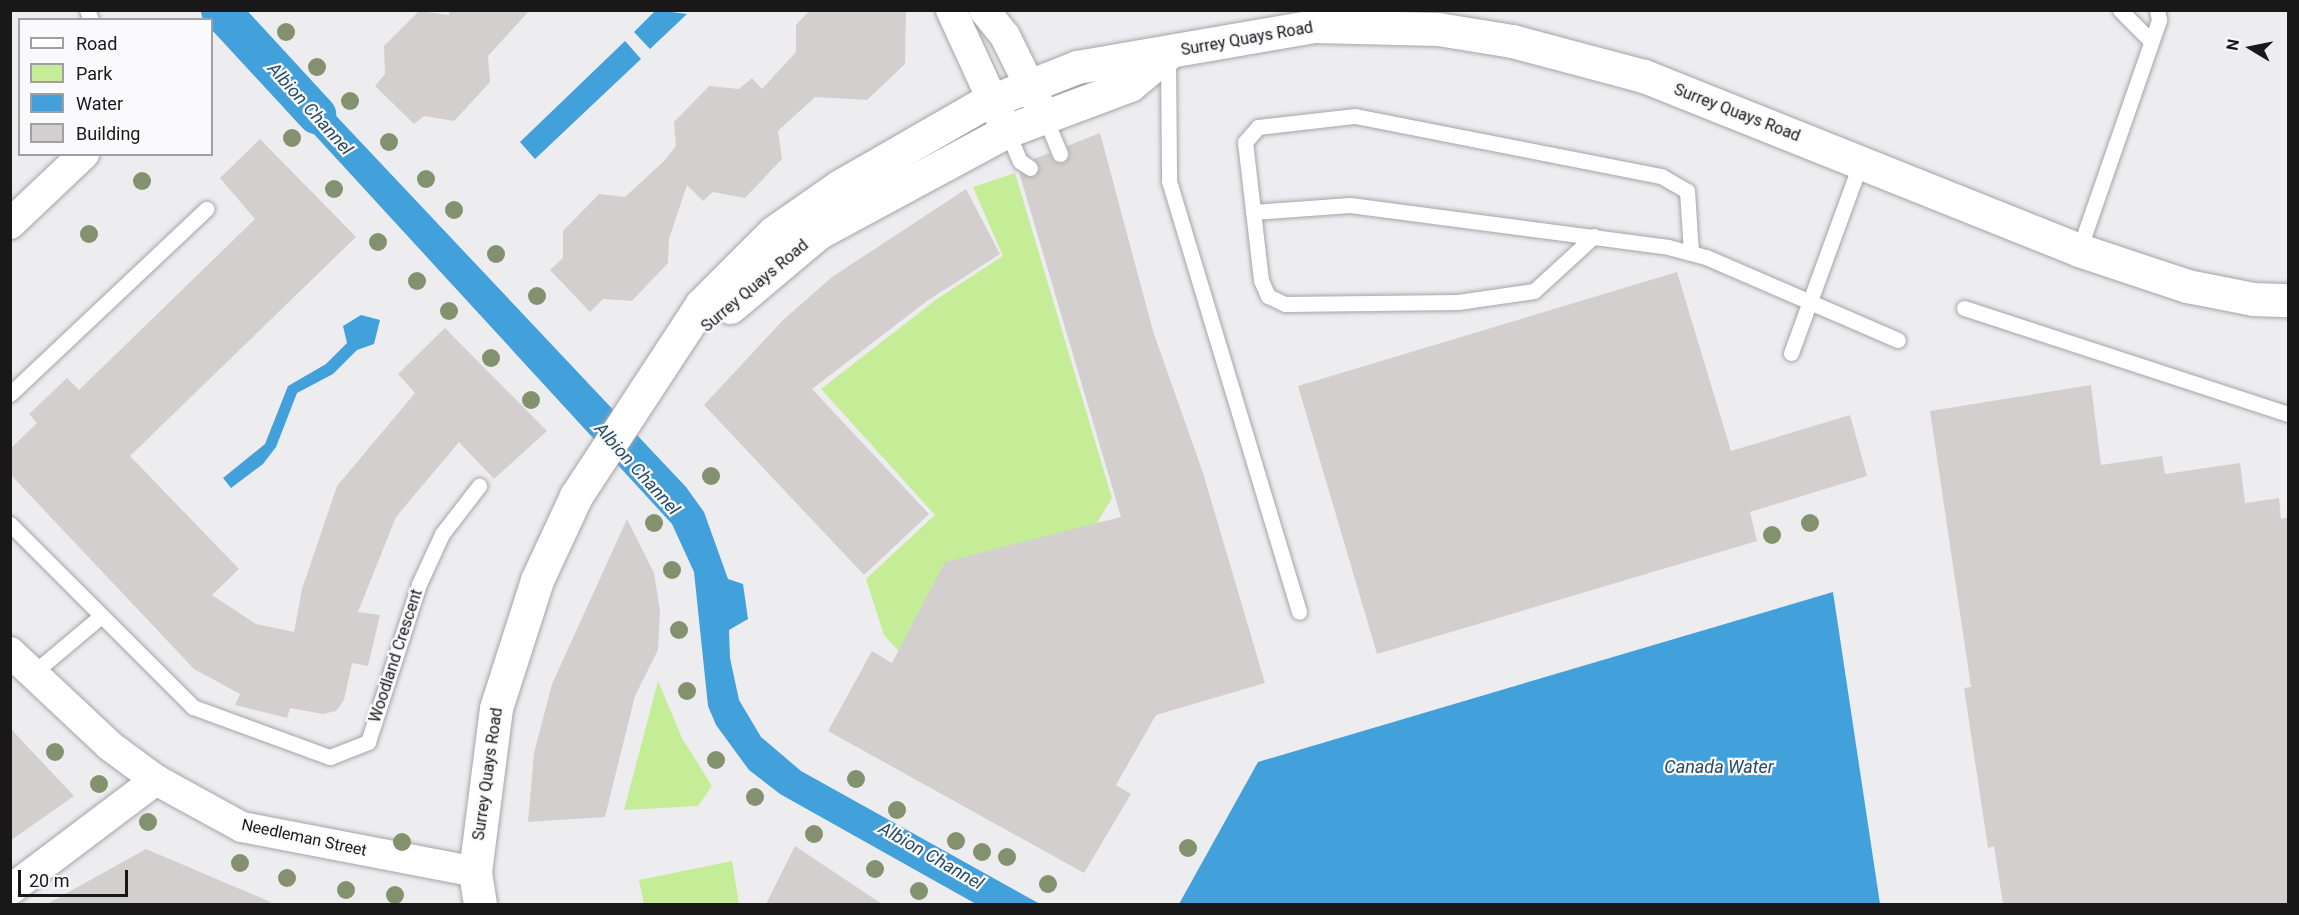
<!DOCTYPE html>
<style>
body{margin:0}
#map{position:relative;width:2299px;height:915px;overflow:hidden;background:#ededf0;font-family:Roboto,sans-serif}
div>[style]{position:absolute}
.green>*{inset:0;background:#c5ec96}
.water>*{inset:0;background:#42a0db}
.canal>*{height:39px;margin:-19.5px;padding:0 19.5px;transform-origin:19.5px;border-radius:19.5px;background:#42a0db}
.building>*{inset:0;background:#d2cfce}
.roads{filter:drop-shadow(0 0 2px #a5a5a8) drop-shadow(0 0 2px #a5a5a8)}
.service>*{height:15px;margin:-7.5px;padding:0 7.5px;transform-origin:7.5px;border-radius:7.5px;background:#fff}
.minor>*{height:30px;margin:-15px;padding:0 15px;transform-origin:15px;border-radius:15px;background:#fff}
.tertiary>*{height:33px;margin:-16.5px;padding:0 16.5px;transform-origin:16.5px;border-radius:16.5px;background:#fff}
.trees>*{width:18px;height:18px;margin:-9px;border-radius:50%;background:#84916e}
span{translate:-50% -50%;white-space:nowrap;text-align:center;line-height:1.15;-webkit-text-stroke:4.5px #fafafd;paint-order:stroke}
.street-label{font-size:16px;color:#181819}
.water-label{font-size:18px;color:#244a64;font-style:italic}
.frame{position:absolute;inset:0;border:12px solid #181819;pointer-events:none}
.legend{position:absolute;left:18px;top:18px;width:195px;height:138px;box-sizing:border-box;background:#fafafd;border:2px solid #a0a0a2;margin:0;padding:8px 10px;list-style:none;font-size:18px;color:#181819}
.legend li{display:flex;align-items:center;gap:12px;height:30px}
.legend b{width:30px;border:2px solid #a0a0a2}
.north{position:absolute;left:2221px;top:18px;width:60px;height:60px;-webkit-text-stroke:4px #fafafd;paint-order:stroke;rotate:280deg;font-size:16px;font-weight:700;line-height:24px;text-align:center;color:#181819}
.north::after{content:'';display:block;margin:auto;width:21px;height:27px;background:#181819;clip-path:polygon(50% 0,100% 100%,50% 72%,0 100%)}
.scale{position:absolute;left:18px;top:870px;width:110px;height:27px;box-sizing:border-box;border:3px solid #181819;border-top:0;padding-left:8px;font-size:18px;line-height:21px;white-space:nowrap;color:#181819;-webkit-text-stroke:4px #fafafd;paint-order:stroke}
</style>
<div id="map">
<div class="green">
<div style="clip-path:polygon(1015px 173px,1112px 498px,1089px 536px,917px 671px,884px 635px,866px 579px,935px 515px,821px 389px,937px 299px,1003px 256px,973px 187px)"></div>
<div style="clip-path:polygon(658px 681px,682px 738px,712px 786px,698px 806px,624px 810px)"></div>
<div style="clip-path:polygon(732px 861px,739px 904px,644px 904px,639px 880px)"></div>
</div>
<div class="water">
<div style="clip-path:polygon(656px 10px,687px 14px,650px 49px,634px 32px)"></div>
<div style="clip-path:polygon(625px 41px,641px 59px,535px 159px,520px 142px)"></div>
<div style="clip-path:polygon(290px 67px,686px 487px,704px 512px,728px 579px,743px 584px,748px 619px,729px 630px,730px 658px,739px 700px,761px 737px,801px 771px,1040px 904px,976px 904px,780px 794px,749px 770px,716px 725px,708px 706px,694px 572px,672px 524px,267px 83px)"></div>
<div style="clip-path:polygon(361px 315px,380px 320px,374px 344px,357px 350px,333px 374px,297px 393px,276px 447px,263px 464px,231px 488px,223px 478px,265px 444px,288px 386px,326px 364px,347px 343px,343px 326px)"></div>
<div style="clip-path:polygon(1833px 592px,1880px 904px,1179px 904px,1258px 762px)"></div>
</div>
<div class="canal">
<div style="left:220px;top:10px;width:142px;rotate:47.3deg"></div>
</div>
<div class="building">
<div style="clip-path:polygon(449px 10px,530px 10px,488px 56px,490px 82px,454px 121px,424px 116px,414px 124px,375px 86px,385px 74px,384px 46px,419px 11px,449px 15px)"></div>
<div style="clip-path:polygon(810px 10px,906px 10px,905px 64px,867px 100px,815px 97px,778px 131px,782px 159px,745px 198px,713px 192px,703px 201px,687px 185px,669px 239px,668px 263px,632px 301px,603px 299px,590px 312px,550px 270px,563px 258px,563px 231px,599px 194px,625px 197px,663px 162px,676px 146px,674px 122px,709px 86px,739px 89px,752px 78px,762px 89px,796px 52px,796px 25px)"></div>
<div style="clip-path:polygon(1100px 133px,1153px 331px,1203px 473px,1265px 683px,1156px 715px,1116px 785px,1131px 794px,1084px 873px,828px 731px,872px 651px,892px 663px,945px 562px,1121px 517px,1019px 172px,1035px 177px,1040px 168px,1034px 159px,1049px 153px,1055px 162px,1064px 163px,1070px 156px,1067px 146px)"></div>
<div style="clip-path:polygon(260px 139px,356px 237px,130px 456px,239px 569px,212px 595px,256px 624px,294px 632px,302px 589px,337px 486px,415px 393px,398px 374px,445px 328px,547px 431px,494px 479px,459px 442px,396px 517px,358px 612px,380px 615px,368px 666px,352px 663px,344px 700px,336px 711px,323px 714px,290px 708px,287px 718px,235px 705px,240px 694px,194px 669px,10px 474px,10px 449px,37px 423px,29px 414px,67px 378px,79px 390px,255px 219px,220px 178px)"></div>
<div style="clip-path:polygon(966px 189px,1000px 254px,927px 301px,812px 389px,929px 514px,864px 575px,704px 405px,783px 320px,832px 277px)"></div>
<div style="clip-path:polygon(1677px 272px,1731px 451px,1850px 415px,1867px 476px,1750px 512px,1757px 541px,1377px 654px,1298px 386px)"></div>
<div style="clip-path:polygon(2091px 385px,2101px 465px,2162px 456px,2165px 474px,2240px 463px,2245px 503px,2279px 498px,2281px 519px,2289px 517px,2289px 904px,2003px 904px,1994px 846px,1988px 848px,1964px 688px,1971px 687px,1930px 411px)"></div>
<div style="clip-path:polygon(627px 519px,654px 573px,660px 611px,658px 650px,635px 696px,605px 817px,528px 822px,534px 753px,552px 684px)"></div>
<div style="clip-path:polygon(10px 728px,74px 796px,10px 841px)"></div>
<div style="clip-path:polygon(795px 846px,882px 904px,766px 904px)"></div>
<div style="clip-path:polygon(146px 849px,271px 902px,270px 904px,47px 904px)"></div>
</div>
<div class="roads">
<div class="service">
<div style="left:87px;top:10px;width:11px;rotate:68deg"></div>
<div style="left:2120px;top:10px;width:44px;rotate:45deg"></div>
<div style="left:1168px;top:56px;width:125px;rotate:89.5deg"></div>
<div style="left:1169px;top:181px;width:450px;rotate:73.2deg"></div>
<div style="left:1044px;top:115px;width:42px;rotate:67.7deg"></div>
<div style="left:1007px;top:131px;width:33px;rotate:67deg"></div>
<div style="left:1020px;top:161px;width:12px;rotate:35deg"></div>
<div style="left:1253px;top:212px;width:97px;rotate:-4.1deg"></div>
<div style="left:1350px;top:205px;width:321px;rotate:7.5deg"></div>
<div style="left:1668px;top:247px;width:39px;rotate:15deg"></div>
<div style="left:1706px;top:257px;width:209px;rotate:23.4deg"></div>
<div style="left:1594px;top:236px;width:81px;rotate:137.5deg"></div>
<div style="left:1534px;top:291px;width:77px;rotate:171.8deg"></div>
<div style="left:1458px;top:302px;width:173px;rotate:179.3deg"></div>
<div style="left:1285px;top:304px;width:19px;rotate:-155deg"></div>
<div style="left:1268px;top:296px;width:17px;rotate:-114deg"></div>
<div style="left:1261px;top:280px;width:139px;rotate:-96.6deg"></div>
<div style="left:1245px;top:142px;width:20px;rotate:-49deg"></div>
<div style="left:1258px;top:127px;width:98px;rotate:-6.5deg"></div>
<div style="left:1355px;top:116px;width:312px;rotate:11.1deg"></div>
<div style="left:1661px;top:176px;width:30px;rotate:30deg"></div>
<div style="left:1687px;top:191px;width:62px;rotate:86.3deg"></div>
<div style="left:2079px;top:250px;width:244px;rotate:-70.8deg"></div>
<div style="left:2159px;top:20px;width:10px;rotate:-101deg"></div>
<div style="left:1964px;top:308px;width:341px;rotate:18.1deg"></div>
<div style="left:1791px;top:353px;width:203px;rotate:-69.9deg"></div>
<div style="left:10px;top:394px;width:270px;rotate:-43.3deg"></div>
<div style="left:10px;top:524px;width:259px;rotate:45deg"></div>
<div style="left:193px;top:707px;width:146px;rotate:20.1deg"></div>
<div style="left:330px;top:757px;width:41px;rotate:-21.5deg"></div>
<div style="left:368px;top:742px;width:166px;rotate:-72.1deg"></div>
<div style="left:419px;top:584px;width:55px;rotate:-65.3deg"></div>
<div style="left:442px;top:534px;width:61px;rotate:-52.4deg"></div>
<div style="left:32px;top:674px;width:89px;rotate:-40deg"></div>
</div>
<div class="minor">
<div style="left:951px;top:10px;width:124px;rotate:65.3deg"></div>
<div style="left:984px;top:10px;width:33px;rotate:51deg"></div>
<div style="left:1005px;top:36px;width:88px;rotate:63.7deg"></div>
<div style="left:10px;top:224px;width:102px;rotate:-43.4deg"></div>
<div style="left:10px;top:652px;width:137px;rotate:43.2deg"></div>
<div style="left:110px;top:746px;width:57px;rotate:36.5deg"></div>
<div style="left:156px;top:780px;width:98px;rotate:28.7deg"></div>
<div style="left:242px;top:827px;width:237px;rotate:10.9deg"></div>
<div style="left:10px;top:890px;width:183px;rotate:-37deg"></div>
</div>
<div class="tertiary">
<div style="left:730px;top:307px;width:115px;rotate:-40.1deg"></div>
<div style="left:818px;top:233px;width:215px;rotate:-28.4deg"></div>
<div style="left:1007px;top:131px;width:131px;rotate:-20.5deg"></div>
<div style="left:1130px;top:85px;width:50px;rotate:-40.1deg"></div>
<div style="left:480px;top:904px;width:32px;rotate:-99deg"></div>
<div style="left:475px;top:872px;width:165px;rotate:-82.7deg"></div>
<div style="left:496px;top:708px;width:134px;rotate:-72.2deg"></div>
<div style="left:537px;top:580px;width:93px;rotate:-65.1deg"></div>
<div style="left:576px;top:496px;width:228px;rotate:-56.8deg"></div>
<div style="left:701px;top:305px;width:103px;rotate:-45deg"></div>
<div style="left:774px;top:232px;width:80px;rotate:-34.9deg"></div>
<div style="left:840px;top:186px;width:163px;rotate:-29.9deg"></div>
<div style="left:981px;top:105px;width:103px;rotate:-21.6deg"></div>
<div style="left:1077px;top:67px;width:242px;rotate:-9.8deg"></div>
<div style="left:1315px;top:26px;width:123px;rotate:1.4deg"></div>
<div style="left:1438px;top:29px;width:75px;rotate:9.2deg"></div>
<div style="left:1512px;top:41px;width:137px;rotate:14.9deg"></div>
<div style="left:1644px;top:76px;width:469px;rotate:21.8deg"></div>
<div style="left:2079px;top:250px;width:114px;rotate:18.4deg"></div>
<div style="left:2187px;top:286px;width:67px;rotate:11.1deg"></div>
<div style="left:2253px;top:299px;width:35px;rotate:2deg"></div>
</div>
</div>
<div class="trees">
<div style="left:286px;top:32px"></div>
<div style="left:317px;top:67px"></div>
<div style="left:350px;top:101px"></div>
<div style="left:292px;top:138px"></div>
<div style="left:389px;top:142px"></div>
<div style="left:426px;top:179px"></div>
<div style="left:142px;top:181px"></div>
<div style="left:334px;top:189px"></div>
<div style="left:454px;top:210px"></div>
<div style="left:89px;top:234px"></div>
<div style="left:378px;top:242px"></div>
<div style="left:496px;top:254px"></div>
<div style="left:417px;top:281px"></div>
<div style="left:537px;top:296px"></div>
<div style="left:449px;top:311px"></div>
<div style="left:491px;top:358px"></div>
<div style="left:531px;top:400px"></div>
<div style="left:711px;top:476px"></div>
<div style="left:654px;top:523px"></div>
<div style="left:1810px;top:523px"></div>
<div style="left:1772px;top:535px"></div>
<div style="left:672px;top:570px"></div>
<div style="left:679px;top:630px"></div>
<div style="left:687px;top:691px"></div>
<div style="left:55px;top:752px"></div>
<div style="left:716px;top:760px"></div>
<div style="left:856px;top:779px"></div>
<div style="left:99px;top:784px"></div>
<div style="left:755px;top:797px"></div>
<div style="left:897px;top:810px"></div>
<div style="left:148px;top:822px"></div>
<div style="left:814px;top:834px"></div>
<div style="left:956px;top:841px"></div>
<div style="left:402px;top:842px"></div>
<div style="left:1188px;top:848px"></div>
<div style="left:982px;top:852px"></div>
<div style="left:1007px;top:857px"></div>
<div style="left:240px;top:863px"></div>
<div style="left:875px;top:869px"></div>
<div style="left:287px;top:878px"></div>
<div style="left:1048px;top:884px"></div>
<div style="left:346px;top:890px"></div>
<div style="left:919px;top:891px"></div>
<div style="left:395px;top:895px"></div>
</div>
<div class="street-label">
<span style="left:1247px;top:39px;rotate:-10deg">Surrey Quays Road</span>
<span style="left:1737px;top:113px;rotate:21deg">Surrey Quays Road</span>
<span style="left:755px;top:286px;rotate:-40deg">Surrey Quays Road</span>
<span style="left:396px;top:656px;rotate:-72deg">Woodland Crescent</span>
<span style="left:488px;top:774px;rotate:-82deg">Surrey Quays Road</span>
<span style="left:304px;top:838px;rotate:12deg">Needleman Street</span>
</div>
<div class="water-label">
<span style="left:310px;top:109px;rotate:48deg">Albion Channel</span>
<span style="left:637px;top:469px;rotate:48deg">Albion Channel</span>
<span style="left:1719px;top:767px">Canada Water</span>
<span style="left:931px;top:856px;rotate:30deg">Albion Channel</span>
</div>
<div class="frame"></div>
<ul class="legend">
<li><b style="height:8px;background:#fff"></b>Road</li>
<li><b style="height:16px;background:#c5ec96"></b>Park</li>
<li><b style="height:16px;background:#42a0db"></b>Water</li>
<li><b style="height:16px;background:#d2cfce"></b>Building</li>
</ul>
<div class="north">N</div>
<div class="scale">20 m</div>
</div>
